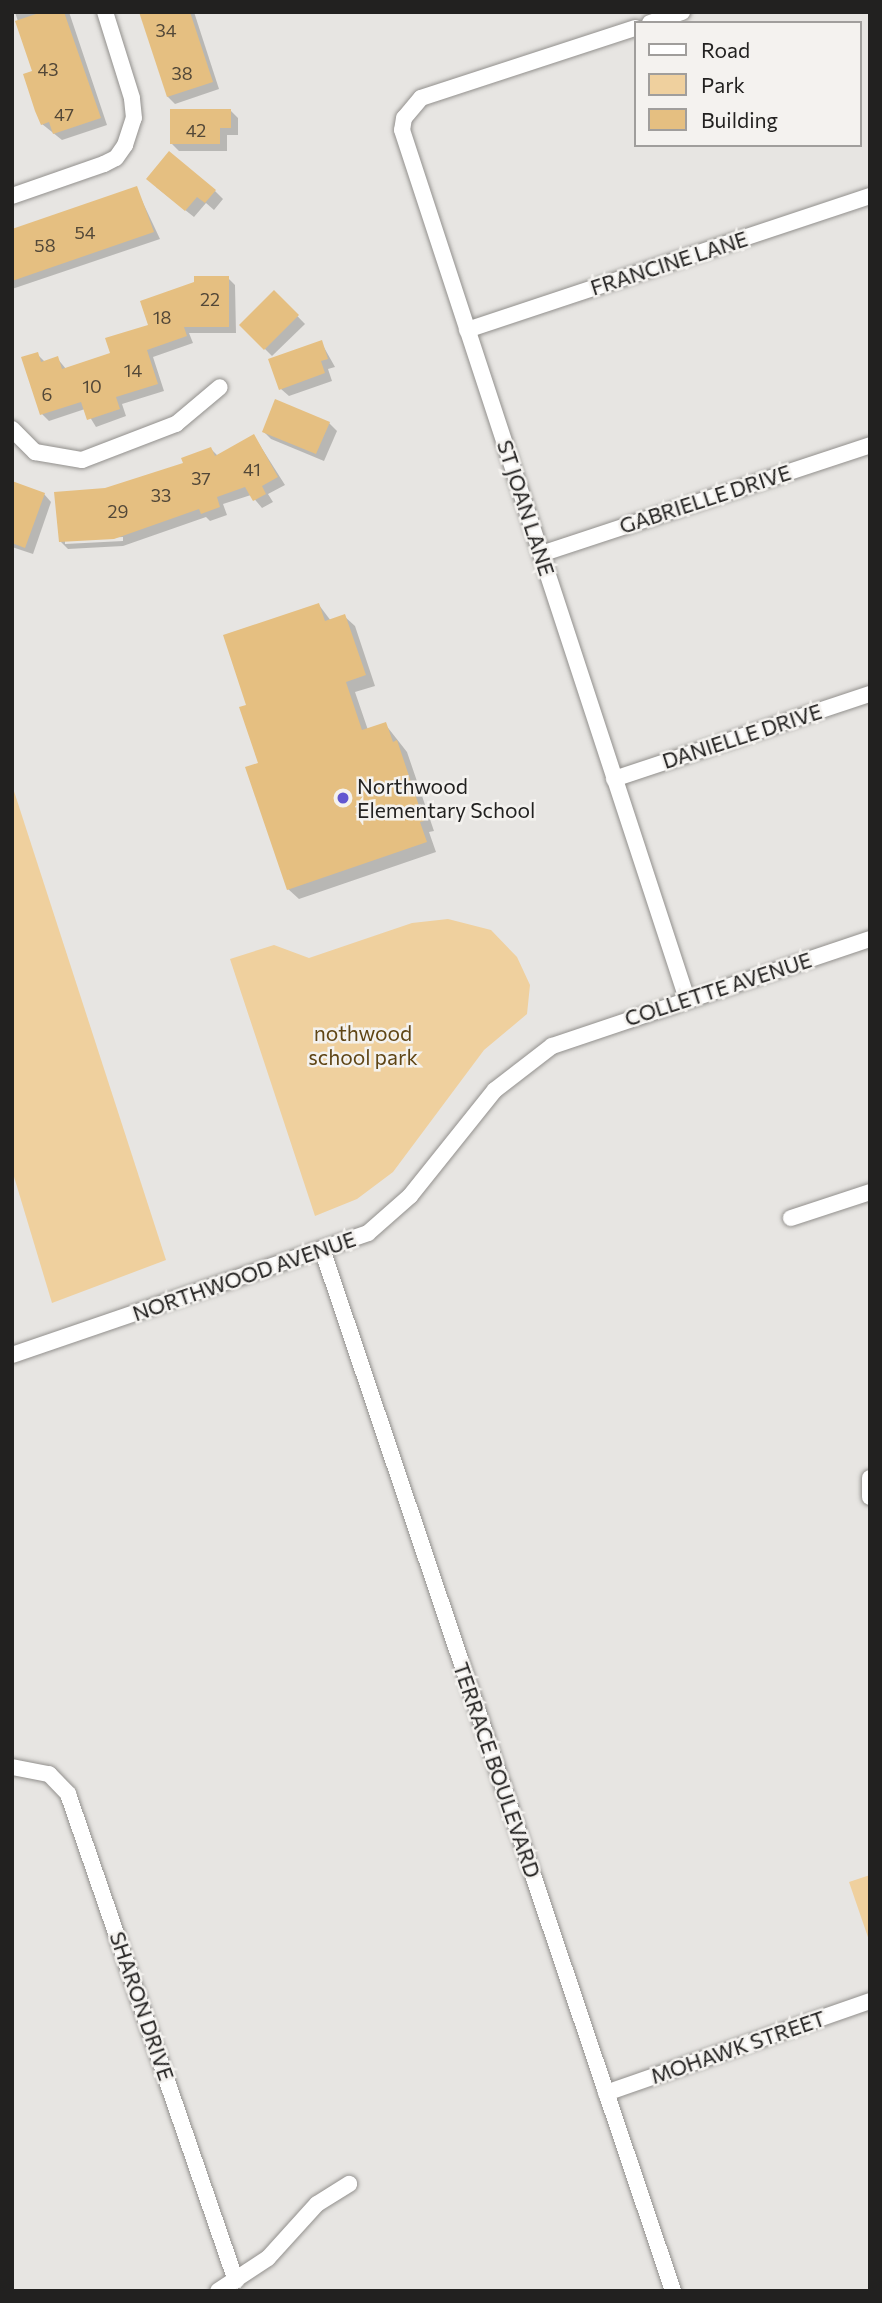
<!DOCTYPE html>
<style>
body{margin:0}
#map{position:relative;width:882px;height:2303px;overflow:hidden;background:#e7e5e2;font-family:Commissioner,sans-serif}
div>[style]{position:absolute}
.green>*{inset:0;background:#efd09e}
.shadow>*{inset:0;background:#0003}
.building>*{inset:0;background:#e5bf81}
.roads{filter:drop-shadow(0 0 2px #92908d) drop-shadow(0 0 2px #92908d)}
.minor>*{height:16px;margin:-8px;padding:0 8px;transform-origin:8px;border-radius:8px;background:#fff}
.dots>*{width:19px;height:19px;translate:-50% -50%;box-sizing:border-box;border:4px solid #f4f2ef;border-radius:50%}
span{translate:-50% -50%;white-space:nowrap;text-align:center;line-height:1.15;-webkit-text-stroke:5px #f4f2ef;paint-order:stroke}
.number-label{font-size:18px;color:#534838}
.number-label span{-webkit-text-stroke-width:0}
.street-label{font-size:21px;color:#222120}
.poi-label{font-size:21px;color:#222120}
.left{translate:0 -50%;text-align:left}
.park-label{font-size:21px;color:#5f4515}
.frame{position:absolute;inset:0;border:14px solid #222120;pointer-events:none}
.legend{position:absolute;left:634px;top:21px;width:228px;height:126px;box-sizing:border-box;background:#f4f2ef;border:2px solid #a09e9c;margin:0;padding:9px 12px;list-style:none;font-size:21px;color:#222120}
.legend li{display:flex;align-items:center;gap:14px;height:35px}
.legend b{width:35px;border:2px solid #a09e9c}
</style>
<div id="map">
<div class="green">
<div style="clip-path:polygon(12px 785px,166px 1260px,52px 1303px,12px 1170px)"></div>
<div style="clip-path:polygon(448px 919px,491px 930px,517px 957px,530px 985px,527px 1014px,484px 1050px,393px 1172px,357px 1199px,315px 1216px,230px 959px,274px 945px,309px 958px,412px 923px)"></div>
<div style="clip-path:polygon(870px 1875px,870px 1943px,849px 1882px)"></div>
</div>
<div class="shadow">
<div style="clip-path:polygon(15px 12px,69px 12px,107px 125px,62px 140px,42px 124px,34px 72px)"></div>
<div style="clip-path:polygon(140px 12px,194px 12px,219px 89px,175px 104px,168px 97px)"></div>
<div style="clip-path:polygon(231px 111px,238px 118px,238px 135px,227px 135px,227px 151px,179px 151px,172px 144px)"></div>
<div style="clip-path:polygon(156px 187px,215px 191px,223px 199px,214px 210px,206px 203px,194px 217px)"></div>
<div style="clip-path:polygon(136px 188px,160px 239px,12px 289px,12px 231px)"></div>
<div style="clip-path:polygon(228px 278px,235px 285px,236px 333px,189px 333px,193px 343px,153px 357px,164px 391px,122px 404px,126px 416px,96px 427px,85px 409px,49px 421px,42px 414px,37px 354px,45px 362px,57px 358px,66px 369px,112px 354px)"></div>
<div style="clip-path:polygon(274px 292px,305px 324px,272px 356px,241px 325px)"></div>
<div style="clip-path:polygon(321px 342px,335px 367px,328px 369px,332px 381px,289px 396px,281px 389px)"></div>
<div style="clip-path:polygon(329px 423px,337px 431px,324px 461px,271px 439px,264px 432px)"></div>
<div style="clip-path:polygon(evenodd,254px 436px,285px 485px,268px 494px,273px 502px,262px 508px,251px 495px,223px 504px,227px 515px,210px 521px,206px 517px,123px 546px,68px 549px,60px 541px,106px 490px,185px 464px,211px 449px,218px 456px,254px 436px,123px 537px,123px 541px,65px 544px,65px 540px,123px 537px)"></div>
<div style="clip-path:polygon(12px 493px,44px 494px,51px 502px,33px 554px,12px 547px)"></div>
<div style="clip-path:polygon(319px 605px,331px 621px,344px 616px,355px 626px,375px 686px,355px 692px,368px 730px,385px 724px,407px 752px,434px 831px,429px 832px,436px 852px,299px 899px,288px 889px,248px 706px)"></div>
</div>
<div class="building">
<div style="clip-path:polygon(42px 12px,64px 12px,101px 118px,53px 134px,49px 122px,41px 125px,35px 111px,23px 74px,32px 71px,15px 21px)"></div>
<div style="clip-path:polygon(139px 12px,190px 12px,213px 82px,167px 97px)"></div>
<div style="clip-path:polygon(170px 109px,231px 109px,231px 128px,220px 128px,220px 144px,170px 144px)"></div>
<div style="clip-path:polygon(169px 151px,216px 190px,205px 203px,197px 197px,185px 211px,146px 179px)"></div>
<div style="clip-path:polygon(137px 186px,154px 232px,12px 281px,12px 229px)"></div>
<div style="clip-path:polygon(194px 276px,229px 276px,229px 327px,184px 327px,187px 336px,147px 350px,158px 384px,116px 397px,120px 409px,87px 420px,81px 402px,40px 415px,21px 357px,38px 352px,41px 362px,58px 356px,62px 369px,110px 353px,105px 338px,148px 325px,140px 301px,194px 282px)"></div>
<div style="clip-path:polygon(274px 290px,299px 315px,264px 350px,239px 325px)"></div>
<div style="clip-path:polygon(322px 340px,328px 359px,321px 361px,325px 373px,279px 390px,268px 359px)"></div>
<div style="clip-path:polygon(275px 399px,330px 422px,316px 454px,262px 432px)"></div>
<div style="clip-path:polygon(254px 434px,278px 477px,262px 486px,266px 494px,253px 501px,245px 487px,217px 497px,220px 507px,201px 514px,199px 509px,114px 539px,59px 542px,54px 492px,105px 488px,183px 463px,181px 458px,211px 447px,215px 456px)"></div>
<div style="clip-path:polygon(12px 481px,45px 493px,25px 548px,12px 543px)"></div>
<div style="clip-path:polygon(319px 603px,325px 621px,345px 614px,366px 675px,346px 682px,362px 730px,386px 722px,393px 742px,397px 740px,424px 821px,420px 822px,427px 842px,287px 890px,245px 767px,258px 763px,239px 707px,246px 705px,223px 635px)"></div>
</div>
<div class="roads">
<div class="minor">
<div style="left:650px;top:23px;width:34px;rotate:-19deg"></div>
<div style="left:635px;top:28px;width:225px;rotate:161.9deg"></div>
<div style="left:421px;top:98px;width:26px;rotate:130deg"></div>
<div style="left:404px;top:118px;width:12px;rotate:99deg"></div>
<div style="left:402px;top:130px;width:915px;rotate:71.84deg"></div>
<div style="left:12px;top:196px;width:97px;rotate:-19.2deg"></div>
<div style="left:104px;top:164px;width:13px;rotate:-27deg"></div>
<div style="left:116px;top:158px;width:16px;rotate:-55deg"></div>
<div style="left:125px;top:145px;width:28px;rotate:-72deg"></div>
<div style="left:134px;top:118px;width:20px;rotate:-96deg"></div>
<div style="left:132px;top:98px;width:90px;rotate:-107.4deg"></div>
<div style="left:467px;top:330px;width:425px;rotate:-18.4deg"></div>
<div style="left:12px;top:429px;width:33px;rotate:45deg"></div>
<div style="left:35px;top:452px;width:48px;rotate:9.7deg"></div>
<div style="left:82px;top:460px;width:101px;rotate:-21deg"></div>
<div style="left:176px;top:424px;width:57px;rotate:-40.1deg"></div>
<div style="left:541px;top:554px;width:347px;rotate:-18.3deg"></div>
<div style="left:614px;top:779px;width:270px;rotate:-18.4deg"></div>
<div style="left:791px;top:1218px;width:83px;rotate:-18.2deg"></div>
<div style="left:322px;top:1249px;width:1100px;rotate:71.38deg"></div>
<div style="left:12px;top:1355px;width:376px;rotate:-18.9deg"></div>
<div style="left:368px;top:1233px;width:56px;rotate:-41.4deg"></div>
<div style="left:410px;top:1196px;width:136px;rotate:-51.3deg"></div>
<div style="left:495px;top:1090px;width:72px;rotate:-37.7deg"></div>
<div style="left:552px;top:1046px;width:336px;rotate:-18.6deg"></div>
<div style="left:870px;top:1478px;width:19px;rotate:90deg"></div>
<div style="left:12px;top:1767px;width:38px;rotate:11deg"></div>
<div style="left:49px;top:1774px;width:28px;rotate:46deg"></div>
<div style="left:68px;top:1794px;width:515px;rotate:70.97deg"></div>
<div style="left:606px;top:2093px;width:280px;rotate:-19.2deg"></div>
<div style="left:218px;top:2291px;width:60px;rotate:-33.4deg"></div>
<div style="left:268px;top:2258px;width:73px;rotate:-47.8deg"></div>
<div style="left:317px;top:2204px;width:38px;rotate:-32deg"></div>
</div>
</div>
<div class="dots">
<div style="left:343px;top:798px;background:#6257d0"></div>
</div>
<div class="number-label">
<span style="left:166px;top:30px">34</span>
<span style="left:48px;top:69px">43</span>
<span style="left:182px;top:73px">38</span>
<span style="left:64px;top:114px">47</span>
<span style="left:196px;top:130px">42</span>
<span style="left:85px;top:232px">54</span>
<span style="left:45px;top:245px">58</span>
<span style="left:210px;top:299px">22</span>
<span style="left:162px;top:317px">18</span>
<span style="left:133px;top:370px">14</span>
<span style="left:92px;top:386px">10</span>
<span style="left:47px;top:394px">6</span>
<span style="left:252px;top:469px">41</span>
<span style="left:201px;top:478px">37</span>
<span style="left:161px;top:495px">33</span>
<span style="left:118px;top:511px">29</span>
</div>
<div class="street-label">
<span style="left:669px;top:263px;rotate:-18deg">FRANCINE LANE</span>
<span style="left:705px;top:499px;rotate:-18deg">GABRIELLE DRIVE</span>
<span style="left:526px;top:508px;rotate:72deg">ST JOAN LANE</span>
<span style="left:742px;top:736px;rotate:-18deg">DANIELLE DRIVE</span>
<span style="left:718px;top:989px;rotate:-18deg">COLLETTE AVENUE</span>
<span style="left:244px;top:1276px;rotate:-19deg">NORTHWOOD AVENUE</span>
<span style="left:497px;top:1770px;rotate:71deg">TERRACE BOULEVARD</span>
<span style="left:142px;top:2006px;rotate:71deg">SHARON DRIVE</span>
<span style="left:738px;top:2047px;rotate:-19deg">MOHAWK STREET</span>
</div>
<div class="poi-label">
<span class="left" style="left:357px;top:798px">Northwood<br>Elementary School</span>
</div>
<div class="park-label">
<span style="left:363px;top:1045px">nothwood<br>school park</span>
</div>
<div class="frame"></div>
<ul class="legend">
<li><b style="height:9px;background:#fff"></b>Road</li>
<li><b style="height:19px;background:#efd09e"></b>Park</li>
<li><b style="height:19px;background:#e5bf81"></b>Building</li>
</ul>
</div>
